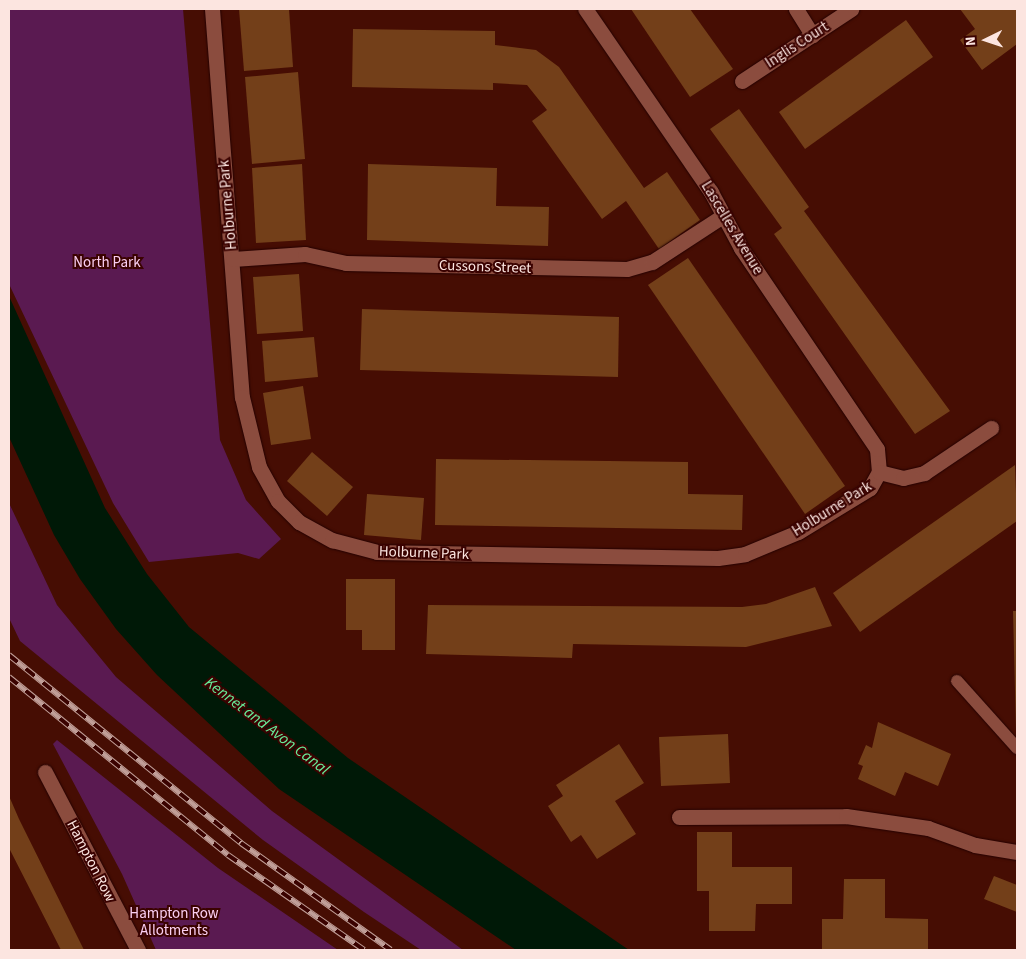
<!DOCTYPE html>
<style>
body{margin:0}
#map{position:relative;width:1026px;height:959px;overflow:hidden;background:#460d03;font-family:"Source Sans 3",sans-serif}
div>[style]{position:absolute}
.green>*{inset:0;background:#5a1a51}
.water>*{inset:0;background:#001907}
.building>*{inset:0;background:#733f19}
.roads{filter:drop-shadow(0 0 1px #240000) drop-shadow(0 0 1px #240000)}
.lane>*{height:12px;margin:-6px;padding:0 6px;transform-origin:6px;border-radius:6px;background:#8b4c3e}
.street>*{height:15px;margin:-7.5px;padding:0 7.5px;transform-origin:7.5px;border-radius:7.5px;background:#8b4c3e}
.rail>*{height:5.5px;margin-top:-2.75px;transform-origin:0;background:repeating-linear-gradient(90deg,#3a0200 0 11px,#c09e98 0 22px);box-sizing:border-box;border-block:1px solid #c09e98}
span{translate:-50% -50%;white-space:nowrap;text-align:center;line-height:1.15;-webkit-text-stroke:4px #3a0200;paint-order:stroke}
.street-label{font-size:15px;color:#fce5e0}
.park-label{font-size:15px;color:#fbcff2}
.water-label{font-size:16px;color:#68ec99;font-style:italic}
.frame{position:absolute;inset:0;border:10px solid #fce5e0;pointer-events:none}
.north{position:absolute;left:961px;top:15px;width:50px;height:50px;-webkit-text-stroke:4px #3a0200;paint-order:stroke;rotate:266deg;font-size:14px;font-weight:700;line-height:20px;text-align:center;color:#fce5e0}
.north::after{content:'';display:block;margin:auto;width:18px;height:22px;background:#fce5e0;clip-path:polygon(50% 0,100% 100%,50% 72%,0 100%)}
</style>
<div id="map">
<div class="green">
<div style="clip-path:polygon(9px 9px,183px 9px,220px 440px,246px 500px,281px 539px,259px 559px,238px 553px,149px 562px,113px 503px,9px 284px)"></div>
<div style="clip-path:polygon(9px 503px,57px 605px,116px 677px,272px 811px,463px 950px,421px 950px,364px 912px,263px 840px,20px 641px,9px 618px)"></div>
<div style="clip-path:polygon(57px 740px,218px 868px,338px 950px,156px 950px,122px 874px,53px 744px)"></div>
</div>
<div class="water">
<div style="clip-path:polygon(9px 296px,105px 508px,147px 574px,189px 627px,348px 758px,629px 950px,516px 950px,279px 789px,157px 675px,116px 629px,80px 579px,54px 535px,9px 437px)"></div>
</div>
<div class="building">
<div style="clip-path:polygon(239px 9px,289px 9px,293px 67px,244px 71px)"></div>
<div style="clip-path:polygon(631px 9px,690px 9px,733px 69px,690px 97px)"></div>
<div style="clip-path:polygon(960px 9px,1016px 9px,1017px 44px,982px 70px,960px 40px,975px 29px)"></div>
<div style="clip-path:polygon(906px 20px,933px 57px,805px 149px,779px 112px)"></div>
<div style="clip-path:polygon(353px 29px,495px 31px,495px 45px,536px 50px,559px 67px,644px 188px,667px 172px,700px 220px,659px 249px,626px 201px,602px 219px,532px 121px,547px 110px,527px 85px,493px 83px,493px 90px,352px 87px)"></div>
<div style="clip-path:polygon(298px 72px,305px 159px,252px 164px,245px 77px)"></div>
<div style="clip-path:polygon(739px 109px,809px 207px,804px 211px,950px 411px,915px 434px,774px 234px,782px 228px,710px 129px)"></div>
<div style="clip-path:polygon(302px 164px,306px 240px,256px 243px,252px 168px)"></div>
<div style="clip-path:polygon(368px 164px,497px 168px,496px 206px,549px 207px,548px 246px,367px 240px)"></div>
<div style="clip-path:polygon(688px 258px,845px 486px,805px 514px,648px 285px)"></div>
<div style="clip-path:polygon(299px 274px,303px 331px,257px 334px,253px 277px)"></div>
<div style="clip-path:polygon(362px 309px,619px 317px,618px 377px,360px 370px)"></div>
<div style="clip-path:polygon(314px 337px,318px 377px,265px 382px,262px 341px)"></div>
<div style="clip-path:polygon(303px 386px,311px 439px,271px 445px,263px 393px)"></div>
<div style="clip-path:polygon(312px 452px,353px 487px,327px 516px,287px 481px)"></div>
<div style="clip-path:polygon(436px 459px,688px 462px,688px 494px,743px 495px,742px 530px,435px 525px)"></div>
<div style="clip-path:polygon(1015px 465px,1017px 521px,860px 632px,833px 593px)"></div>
<div style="clip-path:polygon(367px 494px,424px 498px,421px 540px,364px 535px)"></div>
<div style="clip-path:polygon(346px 579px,395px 579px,395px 650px,362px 650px,362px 630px,346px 630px)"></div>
<div style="clip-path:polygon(815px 587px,832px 626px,746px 647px,573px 644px,572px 658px,426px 654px,428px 605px,742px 607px,766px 604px)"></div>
<div style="clip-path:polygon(1013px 611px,1017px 611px,1017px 730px,1016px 730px)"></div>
<div style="clip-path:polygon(878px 722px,951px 754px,938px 786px,905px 772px,895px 796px,858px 779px,863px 766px,858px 764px,866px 745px,872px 748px)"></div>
<div style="clip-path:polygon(728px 734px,730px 783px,661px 786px,659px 737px)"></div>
<div style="clip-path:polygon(619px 744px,644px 783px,615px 801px,636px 834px,597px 859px,581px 835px,571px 842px,548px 806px,563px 796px,556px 785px)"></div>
<div style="clip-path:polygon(9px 796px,19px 819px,84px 950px,61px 950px,9px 848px)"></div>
<div style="clip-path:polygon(697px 832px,732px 832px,732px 867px,792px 867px,792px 904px,756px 904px,755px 931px,709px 931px,709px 891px,697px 891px)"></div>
<div style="clip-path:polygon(994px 876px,1017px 885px,1017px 912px,984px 899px)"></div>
<div style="clip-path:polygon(844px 879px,885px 879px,885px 918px,928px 919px,928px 950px,822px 950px,822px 919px,843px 919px)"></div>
</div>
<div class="roads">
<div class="lane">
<div style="left:957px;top:681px;width:90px;rotate:48.2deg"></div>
</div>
<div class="street">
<div style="left:212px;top:9px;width:389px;rotate:85.6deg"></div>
<div style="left:242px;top:397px;width:72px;rotate:76.3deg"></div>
<div style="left:259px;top:467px;width:39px;rotate:61deg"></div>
<div style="left:278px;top:501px;width:30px;rotate:45deg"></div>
<div style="left:299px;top:522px;width:38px;rotate:29deg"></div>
<div style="left:332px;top:540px;width:47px;rotate:14.9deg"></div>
<div style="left:377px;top:552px;width:341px;rotate:1deg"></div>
<div style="left:718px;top:558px;width:27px;rotate:-8deg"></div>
<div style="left:745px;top:554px;width:57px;rotate:-22.5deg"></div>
<div style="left:798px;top:532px;width:84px;rotate:-31.4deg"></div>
<div style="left:870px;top:488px;width:18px;rotate:-61deg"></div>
<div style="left:879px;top:472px;width:23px;rotate:-95deg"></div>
<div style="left:877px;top:449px;width:243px;rotate:-124.1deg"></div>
<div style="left:741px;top:248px;width:64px;rotate:-118.2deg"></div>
<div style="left:711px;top:192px;width:222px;rotate:-124.5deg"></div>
<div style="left:796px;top:9px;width:31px;rotate:58deg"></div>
<div style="left:742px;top:81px;width:131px;rotate:-33.4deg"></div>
<div style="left:233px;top:259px;width:72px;rotate:-4deg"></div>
<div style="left:305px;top:254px;width:42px;rotate:12.4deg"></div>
<div style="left:346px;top:263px;width:281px;rotate:1.2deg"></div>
<div style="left:627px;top:269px;width:26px;rotate:-16deg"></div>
<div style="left:652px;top:262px;width:86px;rotate:-33.1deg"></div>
<div style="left:879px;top:472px;width:25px;rotate:14deg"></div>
<div style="left:903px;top:478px;width:22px;rotate:-13deg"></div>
<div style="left:924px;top:473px;width:81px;rotate:-33.9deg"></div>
<div style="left:45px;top:772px;width:201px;rotate:62.4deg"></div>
<div style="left:679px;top:817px;width:167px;rotate:-0.3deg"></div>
<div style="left:846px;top:816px;width:83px;rotate:8.3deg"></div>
<div style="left:928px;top:828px;width:50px;rotate:19.9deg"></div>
<div style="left:975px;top:845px;width:43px;rotate:9.5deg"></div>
</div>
</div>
<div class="rail">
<div style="left:9px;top:655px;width:299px;rotate:39deg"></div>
<div style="left:241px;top:843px;width:184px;rotate:35.5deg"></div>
<div style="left:9px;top:677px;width:282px;rotate:39.1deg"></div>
<div style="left:228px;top:855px;width:166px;rotate:34.9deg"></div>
</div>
<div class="street-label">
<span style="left:797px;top:45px;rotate:-33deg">Inglis Court</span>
<span style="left:228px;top:205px;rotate:-95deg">Holburne Park</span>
<span style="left:732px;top:228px;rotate:59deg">Lascelles Avenue</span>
<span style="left:485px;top:267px;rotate:2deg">Cussons Street</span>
<span style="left:832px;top:509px;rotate:-32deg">Holburne Park</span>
<span style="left:424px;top:553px;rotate:2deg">Holburne Park</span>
<span style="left:91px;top:861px;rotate:63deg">Hampton Row</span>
</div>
<div class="park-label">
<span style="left:107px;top:263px">North Park</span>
<span style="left:174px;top:922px">Hampton Row<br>Allotments</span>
</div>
<div class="water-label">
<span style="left:267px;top:726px;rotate:37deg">Kennet and Avon Canal</span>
</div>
<div class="frame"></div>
<div class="north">N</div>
</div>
